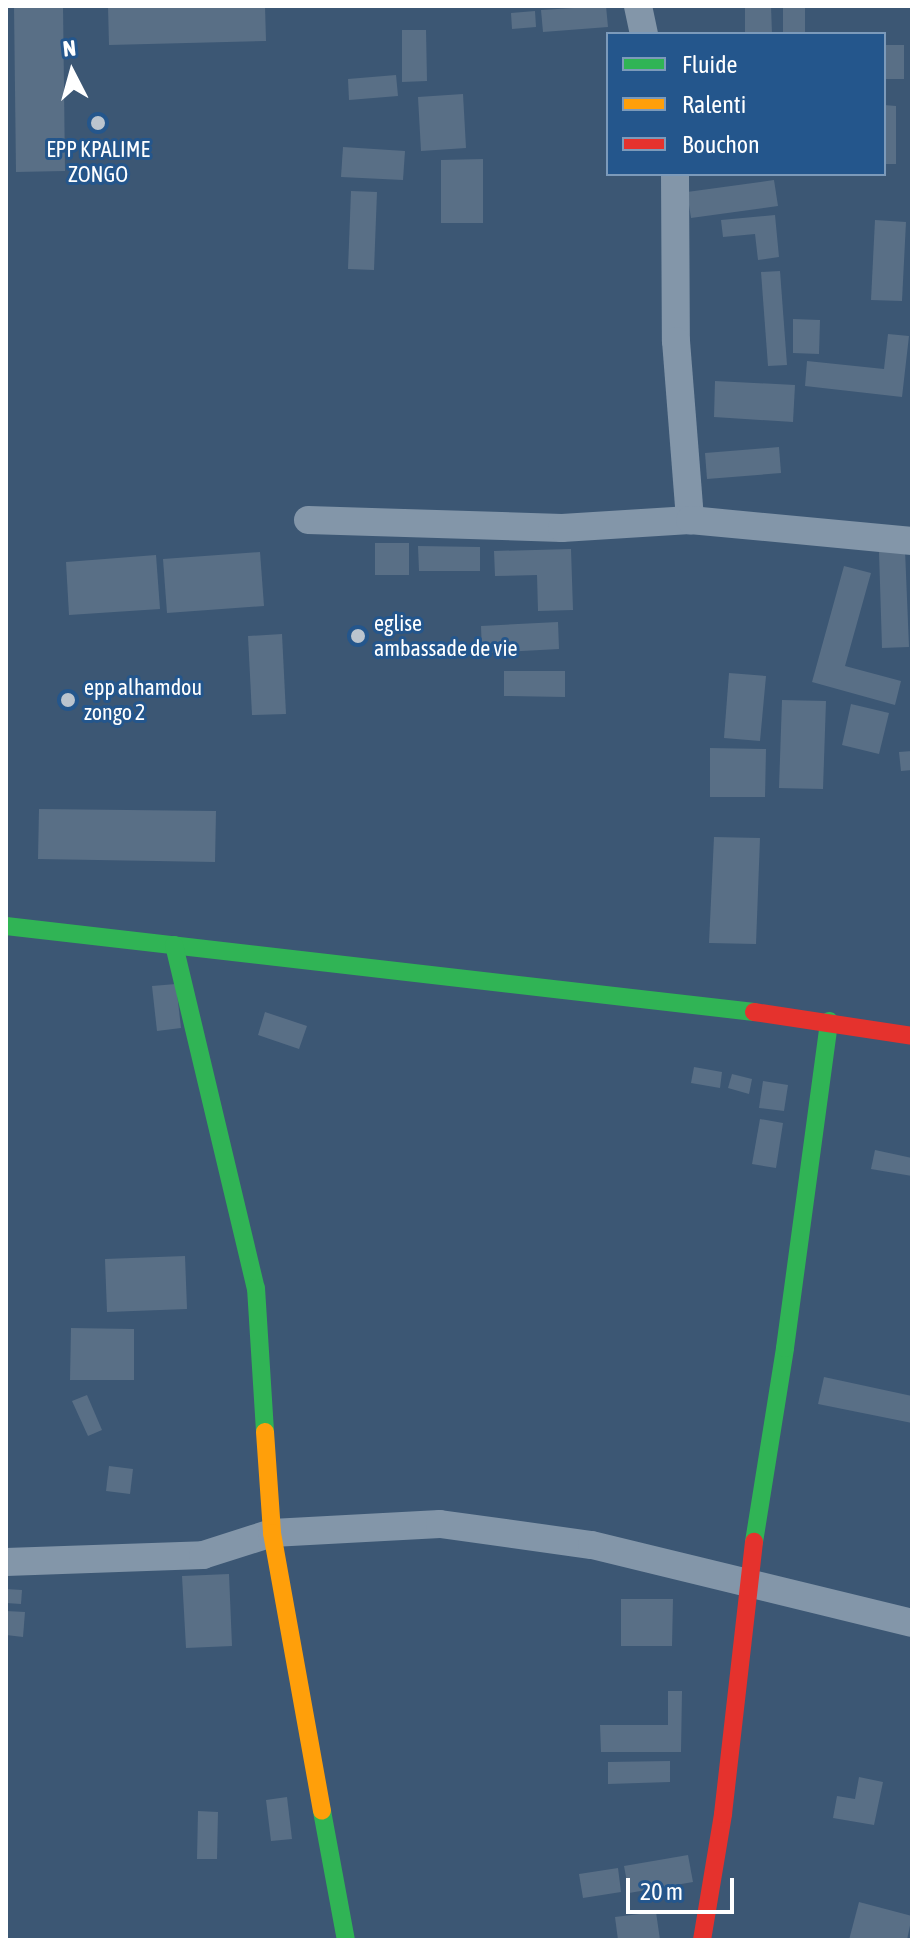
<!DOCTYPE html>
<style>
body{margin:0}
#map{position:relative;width:918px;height:1946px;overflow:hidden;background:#3c5774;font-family:"Asap Condensed",sans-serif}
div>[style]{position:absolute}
.building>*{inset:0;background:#596f86}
.street>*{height:28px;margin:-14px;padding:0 14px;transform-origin:14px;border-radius:14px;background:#8396a9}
.fast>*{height:18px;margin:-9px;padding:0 9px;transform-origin:9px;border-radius:9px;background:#30b455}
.slow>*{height:18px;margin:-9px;padding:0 9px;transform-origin:9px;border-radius:9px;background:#ff9f0a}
.jam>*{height:18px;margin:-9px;padding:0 9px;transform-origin:9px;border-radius:9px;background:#e5322d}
.dots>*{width:22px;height:22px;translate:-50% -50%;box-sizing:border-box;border:4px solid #24568c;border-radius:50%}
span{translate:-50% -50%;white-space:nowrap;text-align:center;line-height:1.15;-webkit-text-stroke:6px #24568c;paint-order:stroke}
.poi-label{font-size:22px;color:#fff}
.left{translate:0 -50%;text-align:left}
.frame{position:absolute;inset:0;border:8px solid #fff;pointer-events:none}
.legend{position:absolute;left:606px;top:32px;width:280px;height:144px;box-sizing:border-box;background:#24568c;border:2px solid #7c9aba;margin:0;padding:10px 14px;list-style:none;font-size:24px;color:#fff}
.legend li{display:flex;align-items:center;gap:16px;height:40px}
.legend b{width:40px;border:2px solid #7c9aba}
.north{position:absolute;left:32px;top:32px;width:80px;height:80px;-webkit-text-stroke:6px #24568c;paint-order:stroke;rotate:354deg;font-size:22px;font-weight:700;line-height:32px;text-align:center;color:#fff}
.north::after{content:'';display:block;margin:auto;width:28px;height:36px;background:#fff;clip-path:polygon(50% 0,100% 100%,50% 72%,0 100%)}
.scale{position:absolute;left:626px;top:1878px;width:108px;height:36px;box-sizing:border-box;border:4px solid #fff;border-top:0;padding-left:10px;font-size:24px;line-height:28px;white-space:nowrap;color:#fff;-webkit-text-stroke:6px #24568c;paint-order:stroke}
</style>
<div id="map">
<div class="building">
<div style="clip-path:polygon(14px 6px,63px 6px,65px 171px,16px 172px)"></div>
<div style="clip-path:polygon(108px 6px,265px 6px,266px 41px,109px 45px)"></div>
<div style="clip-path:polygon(606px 6px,608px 27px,543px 32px,541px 10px)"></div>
<div style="clip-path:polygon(745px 6px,771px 6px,772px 34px,745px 34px)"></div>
<div style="clip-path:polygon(783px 6px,805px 6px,805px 34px,783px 34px)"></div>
<div style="clip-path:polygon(535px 11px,536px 27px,512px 29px,511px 13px)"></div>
<div style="clip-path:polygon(402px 30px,426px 30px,427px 81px,402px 82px)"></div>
<div style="clip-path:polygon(884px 45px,904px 45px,904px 79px,884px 79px)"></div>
<div style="clip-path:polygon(396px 75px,398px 96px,349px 100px,348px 79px)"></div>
<div style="clip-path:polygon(463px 94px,466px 148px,421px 151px,418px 97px)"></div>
<div style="clip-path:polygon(884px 105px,896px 106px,896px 164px,884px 164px)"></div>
<div style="clip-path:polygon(343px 147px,405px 151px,403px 180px,341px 177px)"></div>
<div style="clip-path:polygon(483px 159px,483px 223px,441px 223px,441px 160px)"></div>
<div style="clip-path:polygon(774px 180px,778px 206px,691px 218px,687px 192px)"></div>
<div style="clip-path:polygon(351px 191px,377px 192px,374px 270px,348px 269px)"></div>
<div style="clip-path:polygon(775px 215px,779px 257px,758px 260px,755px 234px,723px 237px,721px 220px)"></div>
<div style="clip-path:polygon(875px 220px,906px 222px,902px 301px,871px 300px)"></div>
<div style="clip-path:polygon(780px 271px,787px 365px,768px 366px,761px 272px)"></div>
<div style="clip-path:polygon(793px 319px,820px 320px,819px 354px,793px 353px)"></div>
<div style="clip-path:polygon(888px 334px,909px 336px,902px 397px,805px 386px,807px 361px,884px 369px)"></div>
<div style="clip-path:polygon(715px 381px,795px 385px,793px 422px,714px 417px)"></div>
<div style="clip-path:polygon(779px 447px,781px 473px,707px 479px,705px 453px)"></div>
<div style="clip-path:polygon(375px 543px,409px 543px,409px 575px,375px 575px)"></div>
<div style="clip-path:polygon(418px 546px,480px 547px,480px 571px,419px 571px)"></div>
<div style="clip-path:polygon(571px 549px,573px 610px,538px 611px,537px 575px,495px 576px,494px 551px)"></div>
<div style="clip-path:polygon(905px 550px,909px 647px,882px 648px,879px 551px)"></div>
<div style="clip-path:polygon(260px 552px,264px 606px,167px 613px,163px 559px)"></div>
<div style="clip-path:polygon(156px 555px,160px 609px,69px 615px,66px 562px)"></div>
<div style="clip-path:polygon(844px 566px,871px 573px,845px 666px,901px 681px,895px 705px,812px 682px)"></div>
<div style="clip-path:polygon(558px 622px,559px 649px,482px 653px,481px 626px)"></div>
<div style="clip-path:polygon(282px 634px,286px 714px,252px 715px,248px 636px)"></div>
<div style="clip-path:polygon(504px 671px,565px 671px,565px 697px,504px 696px)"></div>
<div style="clip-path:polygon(729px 673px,766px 676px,760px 741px,724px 738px)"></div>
<div style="clip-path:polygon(782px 700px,826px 701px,823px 789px,779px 788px)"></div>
<div style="clip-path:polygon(851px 704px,889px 713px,879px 754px,842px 745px)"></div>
<div style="clip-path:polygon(710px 748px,766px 749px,765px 797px,710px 797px)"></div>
<div style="clip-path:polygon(912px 751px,912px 770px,901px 771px,899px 752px)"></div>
<div style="clip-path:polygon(39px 809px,216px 811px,215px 862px,38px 859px)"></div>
<div style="clip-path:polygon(714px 837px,760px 838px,756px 944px,709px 943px)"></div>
<div style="clip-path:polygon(176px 984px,181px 1028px,157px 1031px,152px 986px)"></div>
<div style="clip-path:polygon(265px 1012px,307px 1026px,299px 1049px,258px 1035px)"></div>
<div style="clip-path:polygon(694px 1067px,722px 1072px,720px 1088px,691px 1083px)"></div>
<div style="clip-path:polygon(732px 1074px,752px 1079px,749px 1094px,728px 1088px)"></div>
<div style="clip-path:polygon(763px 1081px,788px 1085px,784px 1111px,759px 1108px)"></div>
<div style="clip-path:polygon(760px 1119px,783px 1123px,776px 1168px,752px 1164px)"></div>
<div style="clip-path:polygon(875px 1150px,912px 1158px,912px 1176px,871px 1169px)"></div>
<div style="clip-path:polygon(185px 1256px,187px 1309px,107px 1312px,105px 1259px)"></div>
<div style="clip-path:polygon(71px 1328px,134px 1329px,134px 1380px,70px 1380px)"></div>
<div style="clip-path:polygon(824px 1377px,912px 1396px,912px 1423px,818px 1404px)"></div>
<div style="clip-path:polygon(87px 1395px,102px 1430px,88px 1436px,72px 1401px)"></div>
<div style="clip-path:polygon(109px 1466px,133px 1469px,130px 1494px,106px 1491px)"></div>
<div style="clip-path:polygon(229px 1574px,232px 1646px,186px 1648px,182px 1576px)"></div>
<div style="clip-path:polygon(6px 1589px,22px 1590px,21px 1604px,6px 1603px)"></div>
<div style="clip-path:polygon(621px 1599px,673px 1599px,672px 1646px,621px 1646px)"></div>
<div style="clip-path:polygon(6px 1611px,25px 1612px,23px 1637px,6px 1635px)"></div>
<div style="clip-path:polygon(668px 1691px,682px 1691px,681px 1752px,601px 1752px,600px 1725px,668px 1725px)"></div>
<div style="clip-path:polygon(670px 1761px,670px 1782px,608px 1784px,608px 1762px)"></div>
<div style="clip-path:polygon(859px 1777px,883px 1782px,874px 1825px,833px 1818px,837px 1796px,855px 1799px)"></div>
<div style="clip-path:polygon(287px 1797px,292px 1839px,271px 1841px,266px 1800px)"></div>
<div style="clip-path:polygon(198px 1811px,218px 1812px,217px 1859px,197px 1859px)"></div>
<div style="clip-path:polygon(688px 1855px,693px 1882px,629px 1893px,624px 1866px)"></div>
<div style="clip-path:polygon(618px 1868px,621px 1892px,583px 1898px,579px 1874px)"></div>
<div style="clip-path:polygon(859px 1902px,912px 1916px,907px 1940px,849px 1940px)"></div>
<div style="clip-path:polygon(656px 1912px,660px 1940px,618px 1940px,615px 1917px)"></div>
</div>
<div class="street">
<div style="left:638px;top:6px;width:29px;rotate:78deg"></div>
<div style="left:675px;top:174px;width:167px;rotate:89.7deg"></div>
<div style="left:676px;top:341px;width:180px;rotate:85.5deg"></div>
<div style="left:308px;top:520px;width:254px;rotate:1.8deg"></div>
<div style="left:562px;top:528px;width:128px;rotate:-3.6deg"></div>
<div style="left:690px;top:520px;width:223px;rotate:5.4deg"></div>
<div style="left:6px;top:1562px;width:197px;rotate:-2deg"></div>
<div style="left:203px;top:1555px;width:72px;rotate:-17.7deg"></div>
<div style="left:272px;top:1533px;width:168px;rotate:-3.1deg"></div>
<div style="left:440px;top:1524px;width:153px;rotate:7.9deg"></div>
<div style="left:592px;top:1545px;width:329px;rotate:13.7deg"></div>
</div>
<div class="fast">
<div style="left:6px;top:926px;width:753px;rotate:6.56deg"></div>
<div style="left:174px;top:945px;width:353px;rotate:76.6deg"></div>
<div style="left:256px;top:1288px;width:144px;rotate:86.4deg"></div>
<div style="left:754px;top:1542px;width:196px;rotate:-80.9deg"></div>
<div style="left:785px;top:1348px;width:330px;rotate:-82.3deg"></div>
<div style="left:322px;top:1811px;width:131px;rotate:79.5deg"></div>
</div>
<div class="slow">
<div style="left:265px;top:1432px;width:101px;rotate:86deg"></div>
<div style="left:272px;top:1533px;width:282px;rotate:79.8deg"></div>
</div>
<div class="jam">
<div style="left:754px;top:1012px;width:160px;rotate:8.6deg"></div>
<div style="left:702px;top:1940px;width:128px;rotate:-80.5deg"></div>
<div style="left:723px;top:1814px;width:274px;rotate:-83.5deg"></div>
</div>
<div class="dots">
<div style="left:98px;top:123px;background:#bbc4ce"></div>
<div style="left:358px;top:636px;background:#bbc4ce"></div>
<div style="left:68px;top:700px;background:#bbc4ce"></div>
</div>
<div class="poi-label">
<span style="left:98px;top:162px">EPP KPALIME<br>ZONGO</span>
<span class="left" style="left:374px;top:636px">eglise<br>ambassade de vie</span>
<span class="left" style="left:84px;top:700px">epp alhamdou<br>zongo 2</span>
</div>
<div class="frame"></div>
<ul class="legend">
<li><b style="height:10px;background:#30b455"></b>Fluide</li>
<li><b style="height:10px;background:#ff9f0a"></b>Ralenti</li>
<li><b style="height:10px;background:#e5322d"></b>Bouchon</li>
</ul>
<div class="north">N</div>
<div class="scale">20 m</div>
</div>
